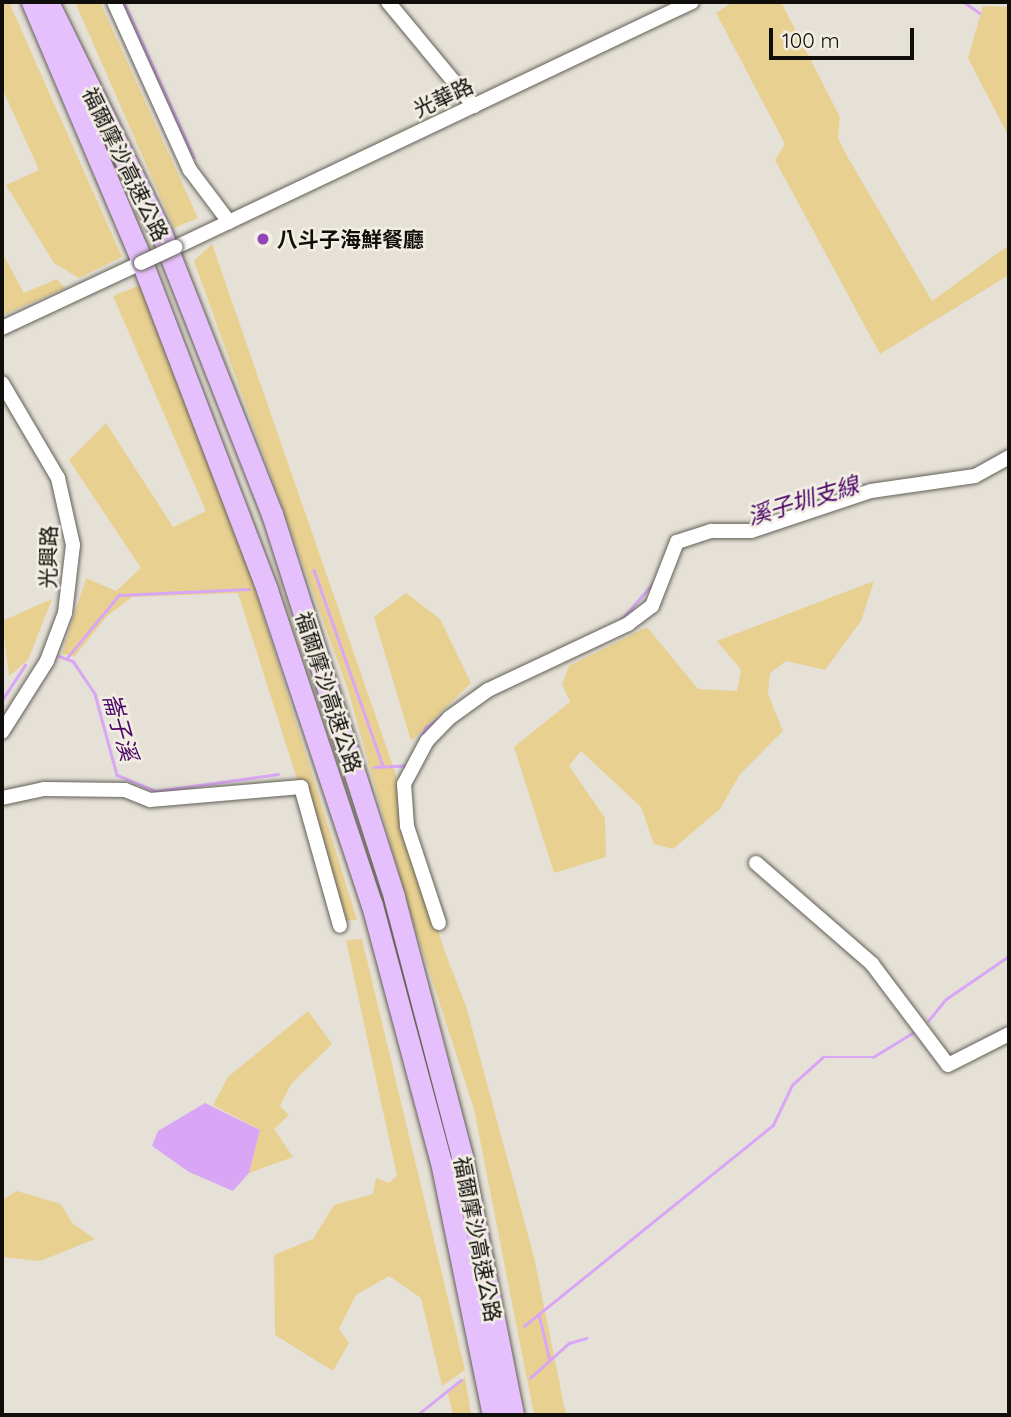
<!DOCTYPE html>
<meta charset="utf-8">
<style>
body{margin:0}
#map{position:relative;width:1011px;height:1417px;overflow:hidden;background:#e5e1d7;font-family:Quicksand,"Noto Sans TC",sans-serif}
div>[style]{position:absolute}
.green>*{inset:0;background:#e8d091}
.water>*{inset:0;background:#d9a6f5}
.stream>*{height:2.5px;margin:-1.25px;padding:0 1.25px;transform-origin:1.25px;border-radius:1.25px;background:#d9a6f5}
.roads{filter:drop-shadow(0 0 2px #636057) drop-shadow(0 0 2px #636057)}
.minor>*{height:14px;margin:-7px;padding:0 7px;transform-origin:7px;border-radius:7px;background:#fff}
.highway>*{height:21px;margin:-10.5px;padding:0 10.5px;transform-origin:10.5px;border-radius:10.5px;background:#e6c0fc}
.bridges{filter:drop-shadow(0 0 2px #636057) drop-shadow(0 0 2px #636057)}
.minor-bridge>*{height:14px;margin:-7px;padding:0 7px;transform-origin:7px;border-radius:7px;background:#fff}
.dots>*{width:19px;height:19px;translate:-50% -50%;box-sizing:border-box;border:4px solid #f2eee4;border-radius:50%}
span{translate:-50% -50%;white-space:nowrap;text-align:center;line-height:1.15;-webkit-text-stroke:5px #f2eee4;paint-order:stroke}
.street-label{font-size:21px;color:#0f0e0b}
.poi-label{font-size:21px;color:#0f0e0b;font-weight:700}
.left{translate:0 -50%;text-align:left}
.water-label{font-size:23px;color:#4c0767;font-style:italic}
.frame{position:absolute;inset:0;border:4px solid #0f0e0b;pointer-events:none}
.scale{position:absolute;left:769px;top:28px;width:145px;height:32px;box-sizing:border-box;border:4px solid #0f0e0b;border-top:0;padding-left:9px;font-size:21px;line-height:24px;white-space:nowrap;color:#0f0e0b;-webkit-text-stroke:5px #f2eee4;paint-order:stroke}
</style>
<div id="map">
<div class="green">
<div style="clip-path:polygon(2px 2px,9px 2px,122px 257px,79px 278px,54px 263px,6px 185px,39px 170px,2px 88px)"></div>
<div style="clip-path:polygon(75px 2px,100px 2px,198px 218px,174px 228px)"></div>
<div style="clip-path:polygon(733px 2px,781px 2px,840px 117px,838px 138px,847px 156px,932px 301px,1009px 245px,1009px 275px,880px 354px,775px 160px,785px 144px,716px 13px)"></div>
<div style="clip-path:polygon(983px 6px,1009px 7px,1009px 137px,968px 58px)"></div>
<div style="clip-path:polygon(212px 244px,394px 769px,443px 947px,466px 1006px,534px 1257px,566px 1415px,534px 1415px,474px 1109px,407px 903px,349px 693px,194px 261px)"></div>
<div style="clip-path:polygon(4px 256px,24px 293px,57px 279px,65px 288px,3px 315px)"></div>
<div style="clip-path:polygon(143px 284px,238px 534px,357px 920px,342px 921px,238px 593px,132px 597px,107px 616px,75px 656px,62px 654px,86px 578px,116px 591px,141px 568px,69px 460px,106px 423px,173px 527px,206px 511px,113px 296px)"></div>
<div style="clip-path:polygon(874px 581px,861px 621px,825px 670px,786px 661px,770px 673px,768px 694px,783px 731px,740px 774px,720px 809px,673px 849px,654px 844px,641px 807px,581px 751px,569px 766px,605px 818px,606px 857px,554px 873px,514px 747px,570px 702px,562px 684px,569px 666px,647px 627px,698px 689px,737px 691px,741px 670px,717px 641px)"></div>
<div style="clip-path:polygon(406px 593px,440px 619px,471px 683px,411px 741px,374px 617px)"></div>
<div style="clip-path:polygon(52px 599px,28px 660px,9px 676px,2px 621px)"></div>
<div style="clip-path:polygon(362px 939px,465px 1370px,442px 1386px,421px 1298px,389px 1276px,356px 1295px,339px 1329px,349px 1343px,333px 1371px,275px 1335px,274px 1255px,313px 1239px,334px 1205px,373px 1194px,376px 1178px,389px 1183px,397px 1176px,346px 940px)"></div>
<div style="clip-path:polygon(308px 1011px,332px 1044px,291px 1084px,280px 1106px,289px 1115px,274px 1129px,293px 1157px,249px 1173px,260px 1130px,213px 1105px,228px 1077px)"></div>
<div style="clip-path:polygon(17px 1191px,61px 1204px,72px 1223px,95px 1239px,40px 1261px,2px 1257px,2px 1200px)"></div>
<div style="clip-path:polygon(465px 1377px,471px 1415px,453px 1415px,448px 1394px)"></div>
</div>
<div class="water">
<div style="clip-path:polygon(205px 1103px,260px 1130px,249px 1173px,233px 1191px,189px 1172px,152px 1146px,158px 1131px)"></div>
</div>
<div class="stream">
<div style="left:124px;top:2px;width:170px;rotate:65.7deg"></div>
<div style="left:964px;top:2px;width:19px;rotate:35deg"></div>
<div style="left:314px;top:570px;width:208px;rotate:70.6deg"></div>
<div style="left:621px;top:620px;width:52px;rotate:-48.9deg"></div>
<div style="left:59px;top:656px;width:15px;rotate:20deg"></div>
<div style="left:73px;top:661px;width:40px;rotate:56deg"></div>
<div style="left:95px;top:694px;width:84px;rotate:74.8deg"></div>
<div style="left:117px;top:775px;width:42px;rotate:22.3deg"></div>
<div style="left:156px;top:791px;width:123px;rotate:-7.9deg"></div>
<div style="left:67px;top:658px;width:82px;rotate:-50.5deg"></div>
<div style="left:119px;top:595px;width:130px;rotate:-2.6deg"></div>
<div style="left:2px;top:700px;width:42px;rotate:-56.7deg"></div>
<div style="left:420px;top:740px;width:13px;rotate:-67deg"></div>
<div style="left:425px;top:728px;width:74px;rotate:-36.3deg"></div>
<div style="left:374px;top:767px;width:34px;rotate:-3deg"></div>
<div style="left:928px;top:1021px;width:28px;rotate:-51deg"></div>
<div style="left:946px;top:999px;width:76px;rotate:-34.3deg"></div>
<div style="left:539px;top:1314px;width:48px;rotate:76.8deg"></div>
<div style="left:524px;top:1326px;width:320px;rotate:-38.9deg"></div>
<div style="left:773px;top:1125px;width:44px;rotate:-64.6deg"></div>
<div style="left:792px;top:1085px;width:42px;rotate:-42.1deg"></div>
<div style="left:823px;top:1057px;width:50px"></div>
<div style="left:873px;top:1057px;width:48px;rotate:-31.4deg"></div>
<div style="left:530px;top:1378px;width:52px;rotate:-41.9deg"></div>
<div style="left:569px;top:1343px;width:18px;rotate:-16deg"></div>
<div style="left:417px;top:1415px;width:56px;rotate:-38.5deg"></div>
</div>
<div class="roads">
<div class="minor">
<div style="left:114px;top:2px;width:184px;rotate:65.7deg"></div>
<div style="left:190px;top:170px;width:65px;rotate:53.1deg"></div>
<div style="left:388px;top:2px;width:135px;rotate:50.4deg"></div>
<div style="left:176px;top:247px;width:571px;rotate:-25.4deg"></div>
<div style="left:2px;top:328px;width:153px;rotate:-25.1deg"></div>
<div style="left:2px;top:383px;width:110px;rotate:59.5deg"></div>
<div style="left:58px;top:478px;width:69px;rotate:77.4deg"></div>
<div style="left:73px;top:545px;width:68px;rotate:96.7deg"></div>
<div style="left:65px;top:613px;width:51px;rotate:110.6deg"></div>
<div style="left:47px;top:661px;width:84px;rotate:122.4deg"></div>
<div style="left:2px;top:798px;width:43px;rotate:-12.1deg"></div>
<div style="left:44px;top:789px;width:81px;rotate:0.7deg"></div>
<div style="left:125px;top:790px;width:27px;rotate:22deg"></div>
<div style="left:150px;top:800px;width:152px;rotate:-4.9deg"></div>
<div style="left:301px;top:787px;width:144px;rotate:74.3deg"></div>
<div style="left:756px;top:863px;width:154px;rotate:41deg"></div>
<div style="left:872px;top:964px;width:126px;rotate:53deg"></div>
<div style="left:948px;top:1065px;width:68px;rotate:-26.9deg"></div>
<div style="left:439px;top:923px;width:102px;rotate:-108.3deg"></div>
<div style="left:407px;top:826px;width:42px;rotate:-94.1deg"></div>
<div style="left:404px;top:784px;width:49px;rotate:-61.9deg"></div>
<div style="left:427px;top:741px;width:32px;rotate:-46deg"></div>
<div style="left:449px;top:718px;width:48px;rotate:-35.7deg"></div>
<div style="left:488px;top:690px;width:155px;rotate:-25.2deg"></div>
<div style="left:628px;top:624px;width:30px;rotate:-37deg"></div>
<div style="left:652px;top:606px;width:69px;rotate:-68.7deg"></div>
<div style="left:677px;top:542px;width:36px;rotate:-18deg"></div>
<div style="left:711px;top:531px;width:40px"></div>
<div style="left:751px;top:531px;width:126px;rotate:-18.4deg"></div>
<div style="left:871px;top:491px;width:105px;rotate:-8.2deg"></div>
<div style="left:975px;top:476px;width:39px;rotate:-29deg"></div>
</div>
<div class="highway">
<div style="left:32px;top:2px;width:268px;rotate:67deg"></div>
<div style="left:137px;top:249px;width:365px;rotate:69.1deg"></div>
<div style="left:267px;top:590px;width:332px;rotate:71.6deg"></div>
<div style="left:372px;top:905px;width:266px;rotate:75deg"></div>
<div style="left:441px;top:1162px;width:258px;rotate:78.4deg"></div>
<div style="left:48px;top:2px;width:259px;rotate:63.9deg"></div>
<div style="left:162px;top:235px;width:300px;rotate:68.5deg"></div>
<div style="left:272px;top:514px;width:402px;rotate:72.3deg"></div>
<div style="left:394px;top:897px;width:269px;rotate:75.3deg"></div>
<div style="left:462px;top:1157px;width:263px;rotate:78.8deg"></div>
</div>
</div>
<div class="bridges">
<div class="minor-bridge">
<div style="left:141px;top:263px;width:38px;rotate:-25deg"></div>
</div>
</div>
<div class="dots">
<div style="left:263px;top:239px;background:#9044b5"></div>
</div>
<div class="street-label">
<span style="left:443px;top:97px;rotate:-25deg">光華路</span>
<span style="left:126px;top:164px;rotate:64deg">福爾摩沙高速公路</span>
<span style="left:48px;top:557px;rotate:-89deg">光興路</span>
<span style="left:329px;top:692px;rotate:72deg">福爾摩沙高速公路</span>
<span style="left:478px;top:1239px;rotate:79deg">福爾摩沙高速公路</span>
</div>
<div class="poi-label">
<span class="left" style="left:277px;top:239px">八斗子海鮮餐廳</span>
</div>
<div class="water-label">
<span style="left:803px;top:501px;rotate:-17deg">溪子圳支線</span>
<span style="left:120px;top:727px;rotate:74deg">崙子溪</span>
</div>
<div class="frame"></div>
<div class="scale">100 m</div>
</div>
